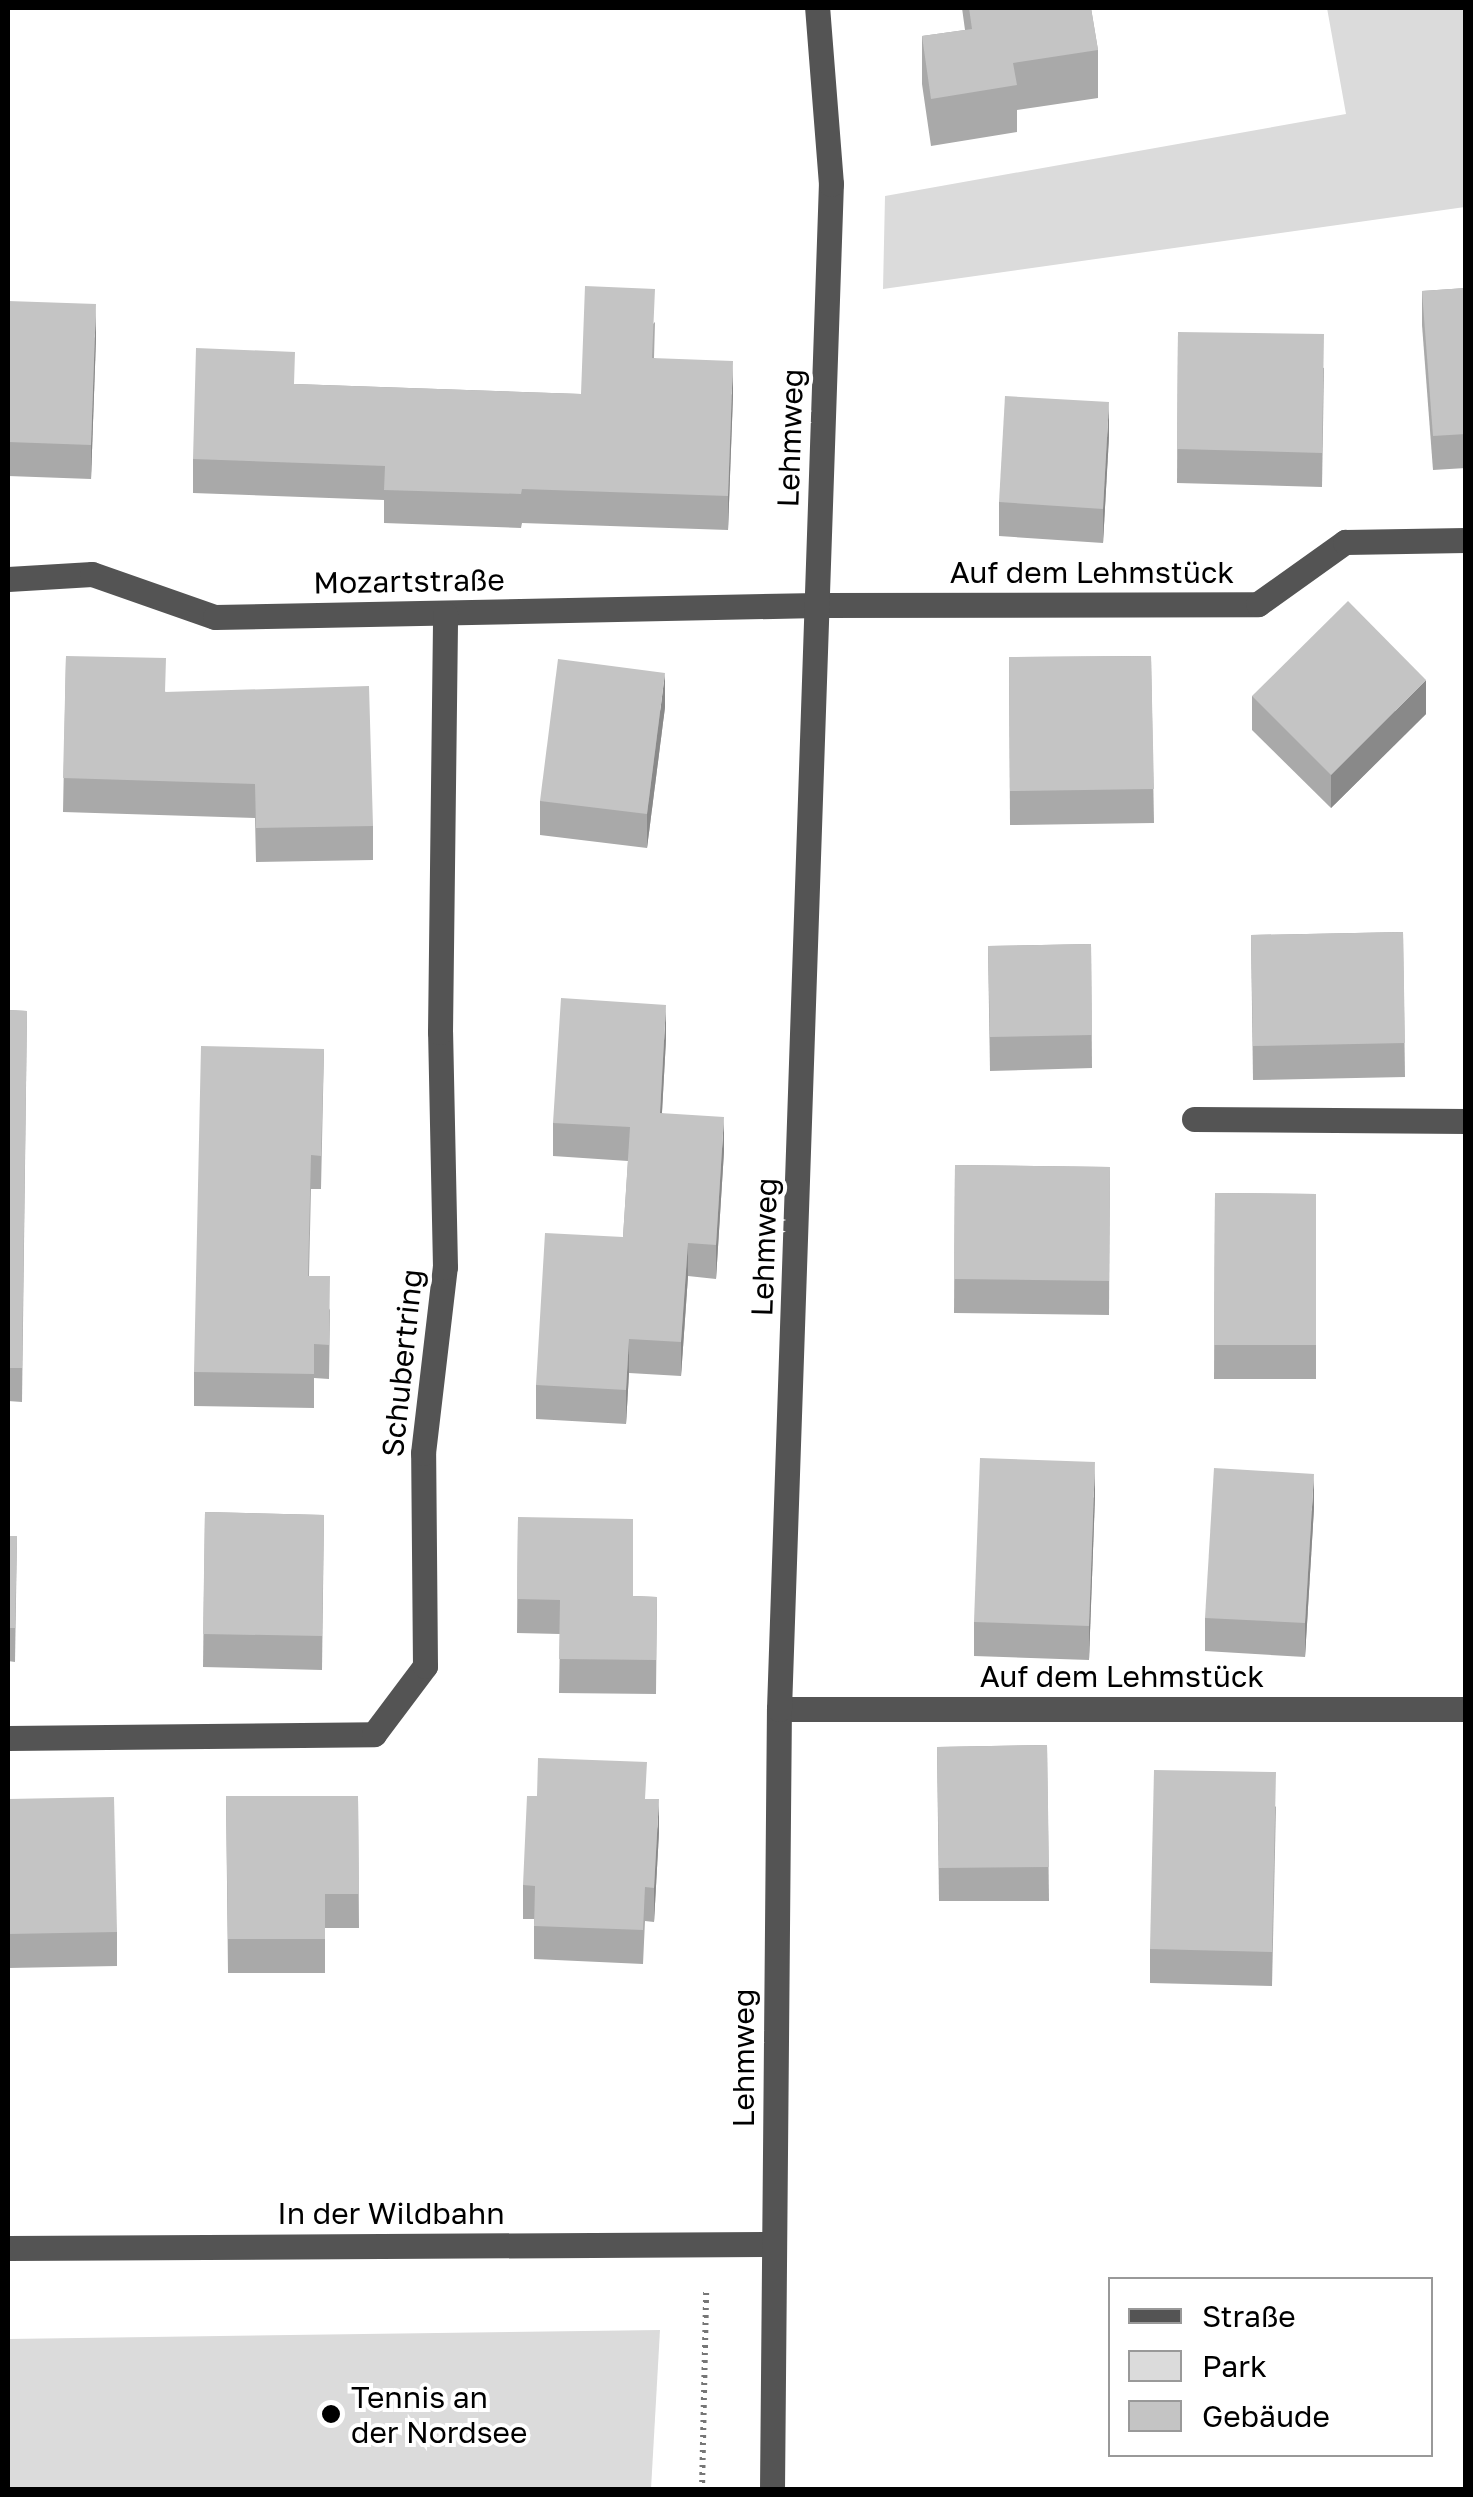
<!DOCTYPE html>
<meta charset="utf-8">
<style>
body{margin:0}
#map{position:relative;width:1473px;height:2497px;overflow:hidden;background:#fff;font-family:"Golos Text",sans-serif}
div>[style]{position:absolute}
.green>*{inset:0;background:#dbdbdb}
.path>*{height:6px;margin-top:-3px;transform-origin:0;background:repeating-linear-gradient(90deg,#767676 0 2.5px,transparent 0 7.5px)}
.minor>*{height:25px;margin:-12.5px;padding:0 12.5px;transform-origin:12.5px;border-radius:12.5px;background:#545454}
.wall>*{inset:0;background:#a9a9a9}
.shaded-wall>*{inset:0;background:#898989}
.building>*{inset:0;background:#c4c4c4}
.dots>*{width:28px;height:28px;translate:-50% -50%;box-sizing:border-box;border:5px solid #fff;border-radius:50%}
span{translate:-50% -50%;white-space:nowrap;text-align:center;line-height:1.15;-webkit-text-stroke:8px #fff;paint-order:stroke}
.street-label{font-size:30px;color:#000}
.poi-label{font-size:30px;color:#000}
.left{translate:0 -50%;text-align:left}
.frame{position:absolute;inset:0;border:10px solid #000;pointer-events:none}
.legend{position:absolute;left:1108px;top:2277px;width:325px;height:180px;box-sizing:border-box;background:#fff;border:2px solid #999;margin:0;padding:12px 18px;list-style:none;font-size:30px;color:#000}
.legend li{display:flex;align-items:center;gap:20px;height:50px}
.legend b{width:50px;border:2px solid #999}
</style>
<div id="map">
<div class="green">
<div style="clip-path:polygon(1327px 8px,1465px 8px,1465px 207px,883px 289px,885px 196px,1346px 114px)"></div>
<div style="clip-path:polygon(660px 2330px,651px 2489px,8px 2489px,8px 2339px)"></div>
</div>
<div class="path">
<div style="left:702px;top:2490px;width:199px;rotate:-88.8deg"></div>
</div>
<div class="minor">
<div style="left:8px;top:579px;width:84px;rotate:-3.4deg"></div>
<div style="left:92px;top:574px;width:130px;rotate:19.3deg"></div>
<div style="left:215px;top:617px;width:603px;rotate:-1.14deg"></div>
<div style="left:818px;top:605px;width:440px;rotate:-0.1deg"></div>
<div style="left:1258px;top:604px;width:107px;rotate:-35.5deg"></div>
<div style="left:1345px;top:542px;width:121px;rotate:-0.9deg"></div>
<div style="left:1194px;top:1119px;width:272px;rotate:0.4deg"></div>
<div style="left:779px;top:1709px;width:687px"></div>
<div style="left:8px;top:1738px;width:366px;rotate:-0.6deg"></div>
<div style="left:374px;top:1734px;width:85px;rotate:-53.1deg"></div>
<div style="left:425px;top:1666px;width:213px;rotate:-90.5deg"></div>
<div style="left:423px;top:1453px;width:187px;rotate:-83.3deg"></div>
<div style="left:445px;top:1267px;width:235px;rotate:-91.2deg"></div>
<div style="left:440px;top:1032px;width:418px;rotate:-89.3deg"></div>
<div style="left:8px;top:2248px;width:766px;rotate:-0.3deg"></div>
<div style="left:772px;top:2490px;width:781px;rotate:-89.49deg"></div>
<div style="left:779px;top:1709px;width:1526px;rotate:-88.05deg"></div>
<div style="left:831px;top:184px;width:177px;rotate:-94.5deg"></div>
</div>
<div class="wall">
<div style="clip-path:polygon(962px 8px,1091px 8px,1098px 50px,1098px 98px,1017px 110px,1017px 132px,931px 146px,922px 84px,922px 36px,965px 30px)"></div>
<div style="clip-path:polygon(1466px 288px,1466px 468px,1433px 470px,1422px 325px,1422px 291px)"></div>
<div style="clip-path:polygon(8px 301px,96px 338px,91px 479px,8px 476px)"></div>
<div style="clip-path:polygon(655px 322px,654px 358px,733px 395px,728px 530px,522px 523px,521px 528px,384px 523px,384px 500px,193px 493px,193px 459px,295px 384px,581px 394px)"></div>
<div style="clip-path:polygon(1178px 332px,1324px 368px,1322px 487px,1177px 483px)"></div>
<div style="clip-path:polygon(1109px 436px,1103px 543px,999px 536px,999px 502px)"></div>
<div style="clip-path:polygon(66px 656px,166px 692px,373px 826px,373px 860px,256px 862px,255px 818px,63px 812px)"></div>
<div style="clip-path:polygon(1151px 656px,1154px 823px,1010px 825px,1009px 657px)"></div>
<div style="clip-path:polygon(1252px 696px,1426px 714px,1331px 808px,1252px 730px)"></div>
<div style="clip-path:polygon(665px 707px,647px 848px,540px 835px,540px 801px)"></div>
<div style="clip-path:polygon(1403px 932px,1405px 1077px,1253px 1080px,1251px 935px)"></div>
<div style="clip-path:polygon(1091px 944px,1092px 1068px,990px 1071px,988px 946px)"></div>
<div style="clip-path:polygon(8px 1010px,27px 1011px,22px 1402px,8px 1401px)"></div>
<div style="clip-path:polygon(666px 1039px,662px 1113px,724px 1151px,716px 1279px,688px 1276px,681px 1376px,629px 1373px,626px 1424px,536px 1419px,536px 1385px,623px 1237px,628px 1161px,553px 1156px,553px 1123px)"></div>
<div style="clip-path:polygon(324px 1049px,321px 1189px,311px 1189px,309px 1276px,330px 1310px,329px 1379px,314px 1378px,314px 1408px,194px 1406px,194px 1372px)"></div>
<div style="clip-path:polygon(955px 1165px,1110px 1167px,1109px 1315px,954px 1313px)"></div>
<div style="clip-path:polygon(1215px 1193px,1316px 1194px,1316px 1379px,1214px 1379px)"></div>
<div style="clip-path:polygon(1095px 1496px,1089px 1660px,974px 1656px,974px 1622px)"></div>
<div style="clip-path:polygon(1314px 1508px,1305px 1657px,1205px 1651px,1205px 1618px)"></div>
<div style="clip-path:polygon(205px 1512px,324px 1515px,322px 1670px,203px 1667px)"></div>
<div style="clip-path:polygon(518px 1517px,633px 1596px,657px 1597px,656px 1694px,559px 1693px,560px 1634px,517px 1633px)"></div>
<div style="clip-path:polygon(8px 1536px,17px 1536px,15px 1662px,8px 1661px)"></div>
<div style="clip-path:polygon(1047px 1745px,1049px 1901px,939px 1901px,937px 1747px)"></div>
<div style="clip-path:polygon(226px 1796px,358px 1796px,359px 1928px,325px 1928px,325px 1973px,228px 1973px)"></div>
<div style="clip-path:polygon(8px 1799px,117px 1932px,117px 1966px,8px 1968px)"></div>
<div style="clip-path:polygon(647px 1799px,659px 1832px,654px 1922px,645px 1921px,643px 1964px,534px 1959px,534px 1919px,523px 1919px,523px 1885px)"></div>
<div style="clip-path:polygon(1276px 1806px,1272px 1986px,1150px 1983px,1150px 1949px)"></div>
</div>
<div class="shaded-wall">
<div style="clip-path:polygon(96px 304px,96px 338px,91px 479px,91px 445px)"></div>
<div style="clip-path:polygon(733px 361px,733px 395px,728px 530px,728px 496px)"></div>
<div style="clip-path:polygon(1109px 402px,1109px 436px,1103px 543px,1103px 509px)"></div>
<div style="clip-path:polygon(665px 673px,665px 707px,647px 848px,647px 814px)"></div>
<div style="clip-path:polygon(1426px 680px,1426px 714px,1331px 808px,1331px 775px)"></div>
<div style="clip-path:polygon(666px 1005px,666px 1039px,660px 1147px,660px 1113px)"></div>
<div style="clip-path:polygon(724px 1117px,724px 1151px,716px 1279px,716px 1245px)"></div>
<div style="clip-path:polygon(688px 1243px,688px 1276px,681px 1376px,681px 1342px)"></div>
<div style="clip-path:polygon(629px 1339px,629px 1373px,626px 1424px,626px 1390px)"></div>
<div style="clip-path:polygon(1095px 1462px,1095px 1496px,1089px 1660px,1089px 1626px)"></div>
<div style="clip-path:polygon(1314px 1474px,1314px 1508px,1305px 1657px,1305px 1623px)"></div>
<div style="clip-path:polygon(659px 1799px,659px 1832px,654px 1922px,654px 1888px)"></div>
</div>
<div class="building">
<div style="clip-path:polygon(969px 8px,1091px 8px,1098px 50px,1013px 63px,1017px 85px,931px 99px,922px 36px,972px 29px)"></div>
<div style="clip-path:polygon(585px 286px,655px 289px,652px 358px,733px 361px,728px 496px,522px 489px,521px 494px,384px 490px,385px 466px,193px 459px,196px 348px,295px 352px,294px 384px,581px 394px)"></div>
<div style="clip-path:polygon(1466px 288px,1466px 434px,1433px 436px,1422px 291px)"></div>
<div style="clip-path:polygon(8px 301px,96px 304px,91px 445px,8px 442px)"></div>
<div style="clip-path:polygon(1178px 332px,1324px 334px,1322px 453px,1177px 449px)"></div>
<div style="clip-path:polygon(1005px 396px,1109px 402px,1103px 509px,999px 502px)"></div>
<div style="clip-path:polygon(1348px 601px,1426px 680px,1331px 775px,1252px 696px)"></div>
<div style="clip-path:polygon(66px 656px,166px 658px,165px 692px,369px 686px,373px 826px,256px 828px,255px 784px,63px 778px)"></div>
<div style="clip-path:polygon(1151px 656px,1154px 789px,1010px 791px,1009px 657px)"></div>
<div style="clip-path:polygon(558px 659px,665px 673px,647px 814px,540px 801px)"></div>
<div style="clip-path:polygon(1403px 932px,1405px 1043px,1253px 1046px,1251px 935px)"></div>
<div style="clip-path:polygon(1091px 944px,1092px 1035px,990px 1037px,988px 946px)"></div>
<div style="clip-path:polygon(561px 998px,666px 1005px,660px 1113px,724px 1117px,716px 1245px,688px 1243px,681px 1342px,629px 1339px,626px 1390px,536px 1385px,545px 1233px,623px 1237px,630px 1127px,553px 1123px)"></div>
<div style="clip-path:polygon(8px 1010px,27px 1011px,22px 1368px,8px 1368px)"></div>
<div style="clip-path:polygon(201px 1046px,324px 1049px,321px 1156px,311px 1155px,308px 1276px,330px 1276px,329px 1345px,314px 1344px,314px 1374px,194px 1372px)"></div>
<div style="clip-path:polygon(955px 1165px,1110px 1167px,1109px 1281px,954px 1279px)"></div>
<div style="clip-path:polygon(1215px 1193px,1316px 1194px,1316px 1345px,1214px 1345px)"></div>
<div style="clip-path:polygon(980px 1458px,1095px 1462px,1089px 1626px,974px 1622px)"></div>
<div style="clip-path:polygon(1214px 1468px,1314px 1474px,1305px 1623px,1205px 1618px)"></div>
<div style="clip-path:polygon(205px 1512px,324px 1515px,322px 1636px,203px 1634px)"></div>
<div style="clip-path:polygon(518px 1517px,633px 1519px,633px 1596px,657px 1597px,656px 1660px,559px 1659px,560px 1600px,517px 1599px)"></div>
<div style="clip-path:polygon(8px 1536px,17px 1536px,15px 1628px,8px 1628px)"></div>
<div style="clip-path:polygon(1047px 1745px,1049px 1867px,939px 1868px,937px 1747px)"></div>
<div style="clip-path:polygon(538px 1758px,647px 1762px,645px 1799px,659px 1799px,654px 1888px,645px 1887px,643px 1930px,534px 1926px,535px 1886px,523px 1885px,527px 1796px,537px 1796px)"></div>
<div style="clip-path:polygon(1154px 1770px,1276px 1772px,1272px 1952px,1150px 1949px)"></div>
<div style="clip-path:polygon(226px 1796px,358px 1796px,359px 1894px,325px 1894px,325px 1939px,228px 1939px)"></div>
<div style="clip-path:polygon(114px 1797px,117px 1932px,8px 1934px,8px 1799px)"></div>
</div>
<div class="dots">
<div style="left:331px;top:2414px;background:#000"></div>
</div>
<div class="street-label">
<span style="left:790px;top:438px;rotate:-88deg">Lehmweg</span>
<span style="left:1092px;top:572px">Auf dem Lehmstück</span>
<span style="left:409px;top:581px;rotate:-1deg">Mozartstraße</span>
<span style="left:764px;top:1247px;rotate:-88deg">Lehmweg</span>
<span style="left:402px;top:1363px;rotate:-84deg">Schubertring</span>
<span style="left:1122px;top:1676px">Auf dem Lehmstück</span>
<span style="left:743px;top:2058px;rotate:-90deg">Lehmweg</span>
<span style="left:391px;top:2213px">In der Wildbahn</span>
</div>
<div class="poi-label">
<span class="left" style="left:351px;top:2414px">Tennis an<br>der Nordsee</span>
</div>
<div class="frame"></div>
<ul class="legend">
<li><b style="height:12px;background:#545454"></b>Straße</li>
<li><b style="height:28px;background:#dbdbdb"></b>Park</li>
<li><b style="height:28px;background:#c4c4c4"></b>Gebäude</li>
</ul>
</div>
